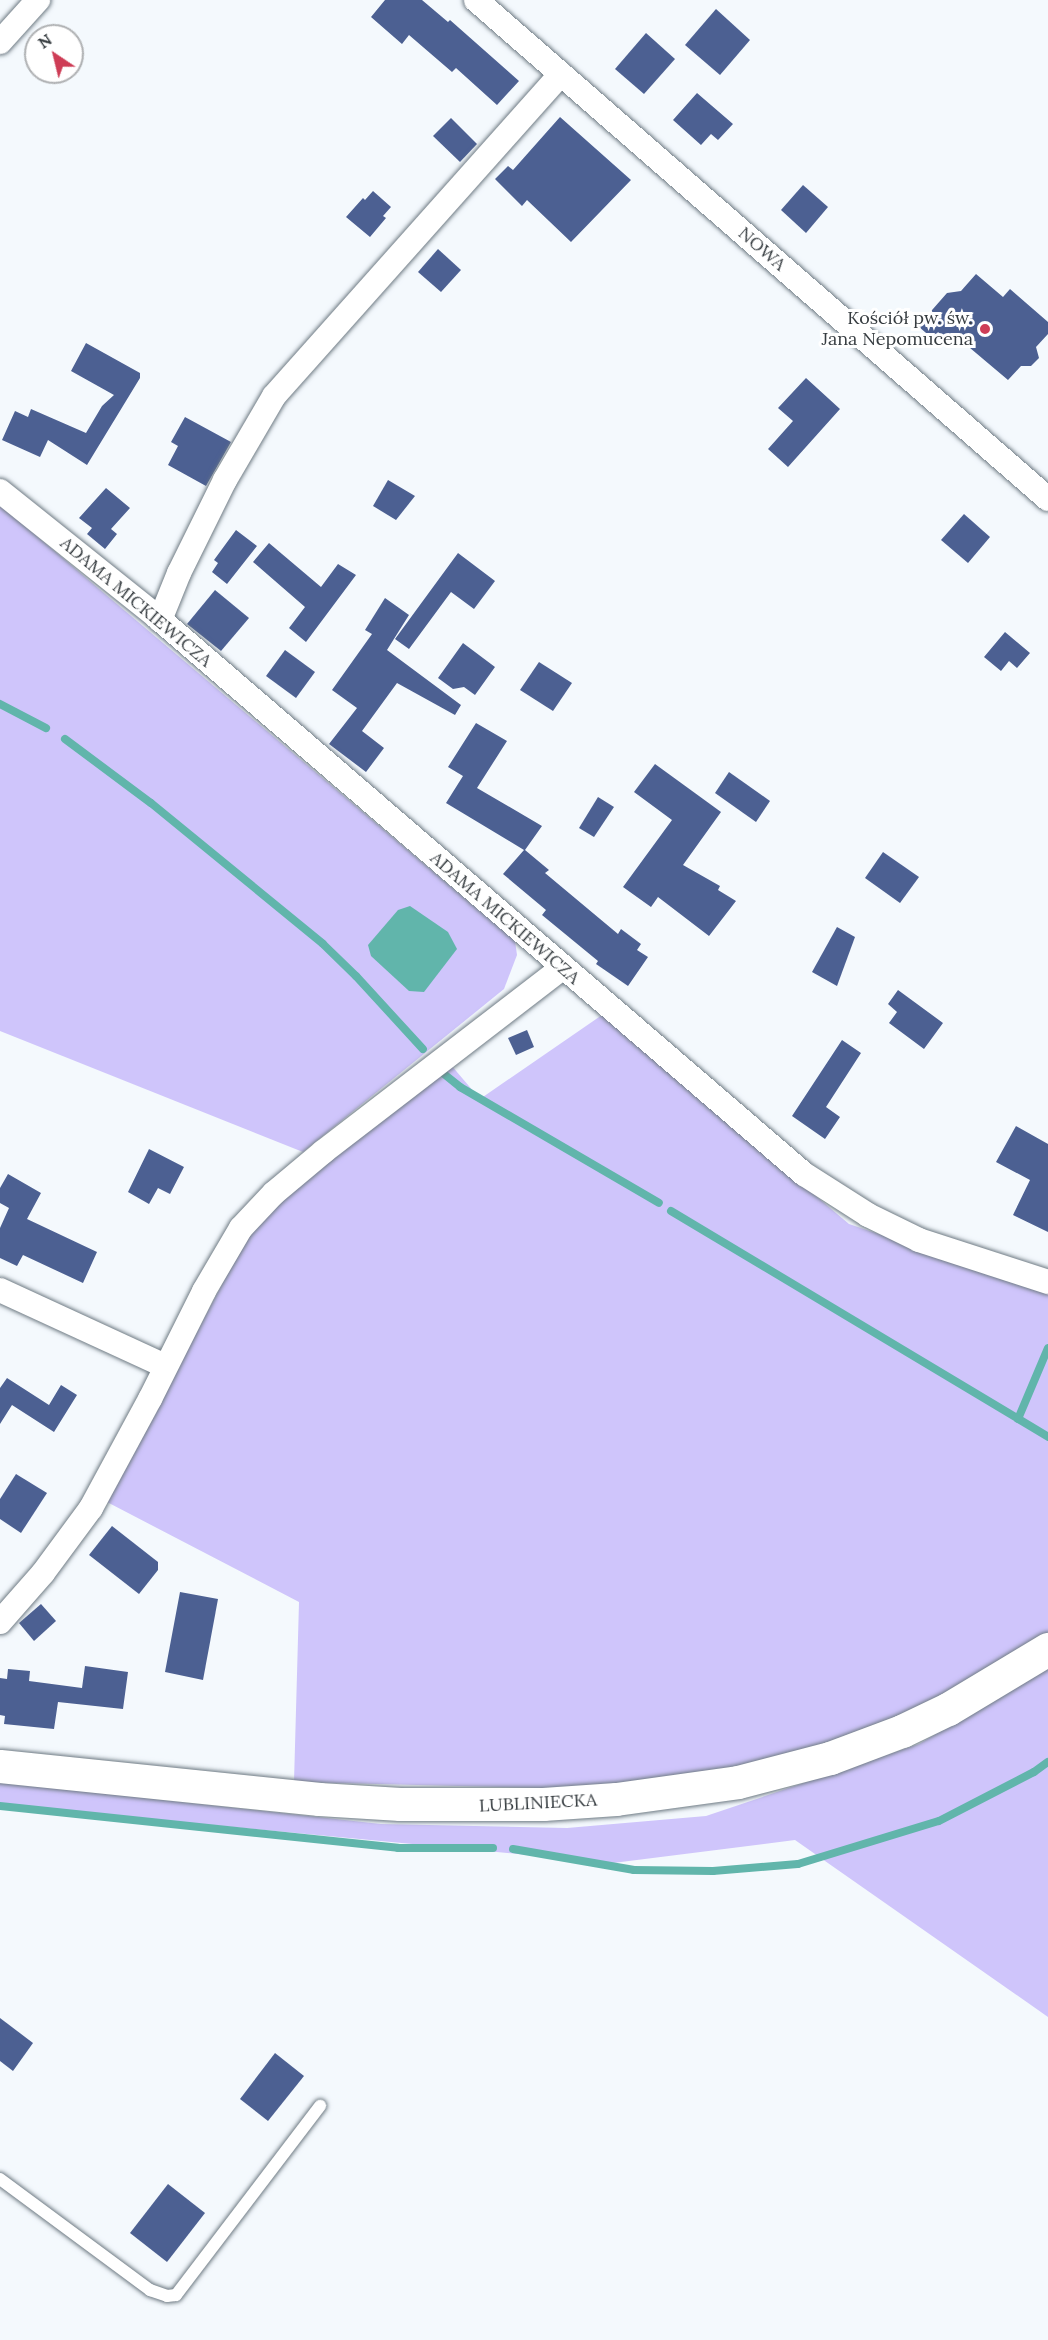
<!DOCTYPE html>
<meta charset="utf-8">
<style>
body{margin:0}
#map{position:relative;width:1048px;height:2340px;overflow:hidden;background:#f4f9fd;font-family:Lora,serif}
div>[style]{position:absolute}
.green>*{inset:0;background:#cfc5fb}
.water>*{inset:0;background:#61b5ab}
.stream>*{height:8px;margin:-4px;padding:0 4px;transform-origin:4px;border-radius:4px;background:#61b5ab}
.building>*{inset:0;background:#4c6092}
.roads{filter:drop-shadow(0 0 2px #6f7b84) drop-shadow(0 0 2px #6f7b84)}
.service>*{height:12px;margin:-6px;padding:0 6px;transform-origin:6px;border-radius:6px;background:#fff}
.minor>*{height:24px;margin:-12px;padding:0 12px;transform-origin:12px;border-radius:12px;background:#fff}
.primary>*{height:33px;margin:-16.5px;padding:0 16.5px;transform-origin:16.5px;border-radius:16.5px;background:#fff}
.dots>*{width:16px;height:16px;translate:-50% -50%;box-sizing:border-box;border:3px solid #fff;border-radius:50%}
span{translate:-50% -50%;white-space:nowrap;text-align:center;line-height:1.15;-webkit-text-stroke:6px #fff;paint-order:stroke}
.street-label{font-size:18px;color:#363c40}
.poi-label{font-size:18px;color:#363c40}
.right{translate:-100% -50%;text-align:right}
.north{position:absolute;left:24px;top:24px;width:60px;height:60px;box-sizing:border-box;background:#fff;border:2px solid #afb1b3;border-radius:50%;rotate:325deg;font-size:16px;font-weight:700;line-height:24px;text-align:center;color:#363c40}
.north::after{content:'';display:block;margin:auto;width:21px;height:27px;background:#ce3d56;clip-path:polygon(50% 0,100% 100%,50% 72%,0 100%)}
</style>
<div id="map">
<div class="green">
<div style="clip-path:polygon(0 505px,515px 941px,517px 955px,504px 989px,303px 1152px,0 1031px)"></div>
<div style="clip-path:polygon(602px 1015px,849px 1224px,1048px 1291px,1048px 1634px,962px 1692px,774px 1762px,584px 1789px,294px 1782px,299px 1602px,107px 1502px,254px 1224px,302px 1181px,451px 1065px,480px 1099px)"></div>
<div style="clip-path:polygon(1048px 1665px,1048px 2017px,795px 1840px,613px 1863px,0 1805px,0 1782px,381px 1824px,567px 1828px,706px 1816px,919px 1744px,1025px 1682px)"></div>
</div>
<div class="water">
<div style="clip-path:polygon(410px 906px,448px 932px,457px 949px,424px 992px,409px 991px,371px 956px,368px 945px,398px 910px)"></div>
</div>
<div class="stream">
<div style="left:0;top:704px;width:52px;rotate:27.6deg"></div>
<div style="left:65px;top:739px;width:107px;rotate:36.7deg"></div>
<div style="left:151px;top:803px;width:222px;rotate:39.3deg"></div>
<div style="left:323px;top:944px;width:46px;rotate:44.1deg"></div>
<div style="left:356px;top:976px;width:99px;rotate:47.5deg"></div>
<div style="left:444px;top:1074px;width:21px;rotate:39deg"></div>
<div style="left:460px;top:1087px;width:230px;rotate:30.2deg"></div>
<div style="left:671px;top:1211px;width:440px;rotate:30.9deg"></div>
<div style="left:1018px;top:1419px;width:77px;rotate:-67.1deg"></div>
<div style="left:0;top:1806px;width:400px;rotate:6deg"></div>
<div style="left:398px;top:1848px;width:95px"></div>
<div style="left:513px;top:1849px;width:123px;rotate:9.8deg"></div>
<div style="left:634px;top:1870px;width:79px;rotate:0.7deg"></div>
<div style="left:713px;top:1871px;width:85px;rotate:-4.7deg"></div>
<div style="left:798px;top:1864px;width:147px;rotate:-17deg"></div>
<div style="left:939px;top:1821px;width:107px;rotate:-27.3deg"></div>
<div style="left:1034px;top:1772px;width:17px;rotate:-36deg"></div>
</div>
<div class="building">
<div style="clip-path:polygon(385px 0,422px 0,448px 22px,450px 20px,519px 81px,497px 105px,456px 68px,452px 72px,409px 35px,402px 44px,371px 17px)"></div>
<div style="clip-path:polygon(716px 9px,750px 40px,720px 75px,685px 45px)"></div>
<div style="clip-path:polygon(646px 33px,675px 59px,644px 94px,615px 69px)"></div>
<div style="clip-path:polygon(697px 93px,733px 124px,718px 140px,711px 134px,701px 145px,673px 120px)"></div>
<div style="clip-path:polygon(560px 117px,631px 180px,571px 242px,527px 200px,522px 206px,495px 179px,508px 166px,513px 170px)"></div>
<div style="clip-path:polygon(451px 118px,477px 144px,460px 162px,433px 136px)"></div>
<div style="clip-path:polygon(803px 185px,828px 207px,806px 233px,781px 210px)"></div>
<div style="clip-path:polygon(373px 191px,391px 207px,383px 216px,386px 218px,370px 237px,346px 217px,363px 198px,365px 200px)"></div>
<div style="clip-path:polygon(438px 249px,461px 270px,441px 292px,418px 272px)"></div>
<div style="clip-path:polygon(976px 274px,1003px 297px,1010px 289px,1048px 322px,1048px 334px,1036px 347px,1039px 358px,1031px 366px,1021px 366px,1008px 380px,957px 337px,951px 344px,938px 332px,933px 339px,918px 326px,947px 293px,961px 291px)"></div>
<div style="clip-path:polygon(86px 343px,140px 373px,140px 378px,87px 465px,48px 440px,40px 457px,2px 440px,15px 411px,28px 417px,31px 409px,86px 433px,102px 406px,114px 395px,71px 371px)"></div>
<div style="clip-path:polygon(806px 378px,840px 409px,788px 467px,768px 449px,793px 421px,778px 408px)"></div>
<div style="clip-path:polygon(185px 417px,231px 442px,206px 486px,168px 465px,178px 446px,171px 442px)"></div>
<div style="clip-path:polygon(388px 480px,415px 496px,396px 520px,373px 506px)"></div>
<div style="clip-path:polygon(106px 488px,130px 508px,111px 529px,117px 534px,105px 549px,87px 534px,92px 528px,79px 518px)"></div>
<div style="clip-path:polygon(964px 514px,990px 537px,968px 563px,941px 540px)"></div>
<div style="clip-path:polygon(236px 530px,257px 546px,227px 584px,212px 572px,218px 563px,214px 560px)"></div>
<div style="clip-path:polygon(269px 543px,321px 587px,338px 564px,356px 575px,306px 642px,289px 628px,305px 607px,253px 562px)"></div>
<div style="clip-path:polygon(458px 553px,495px 581px,474px 609px,451px 592px,409px 649px,395px 639px)"></div>
<div style="clip-path:polygon(215px 590px,249px 618px,221px 651px,187px 624px)"></div>
<div style="clip-path:polygon(385px 598px,409px 615px,387px 650px,461px 705px,455px 715px,397px 683px,362px 731px,384px 748px,366px 772px,329px 744px,357px 708px,332px 690px,372px 634px,365px 630px)"></div>
<div style="clip-path:polygon(1005px 632px,1030px 653px,1017px 668px,1009px 661px,1001px 671px,984px 657px)"></div>
<div style="clip-path:polygon(463px 643px,495px 667px,475px 695px,464px 687px,453px 689px,438px 678px)"></div>
<div style="clip-path:polygon(285px 650px,315px 672px,296px 698px,266px 676px)"></div>
<div style="clip-path:polygon(539px 662px,572px 683px,553px 711px,520px 690px)"></div>
<div style="clip-path:polygon(476px 723px,507px 741px,477px 788px,542px 826px,525px 850px,549px 870px,545px 873px,618px 934px,621px 929px,641px 944px,637px 950px,648px 957px,628px 986px,596px 964px,598px 961px,542px 915px,546px 910px,503px 874px,524px 850px,446px 803px,463px 776px,448px 767px)"></div>
<div style="clip-path:polygon(655px 764px,721px 812px,683px 865px,720px 886px,718px 890px,736px 901px,709px 936px,658px 897px,651px 907px,623px 887px,672px 820px,634px 792px)"></div>
<div style="clip-path:polygon(729px 772px,770px 801px,756px 822px,715px 793px)"></div>
<div style="clip-path:polygon(598px 797px,614px 807px,594px 837px,579px 828px)"></div>
<div style="clip-path:polygon(883px 852px,919px 877px,900px 903px,865px 878px)"></div>
<div style="clip-path:polygon(837px 927px,855px 937px,837px 986px,812px 972px)"></div>
<div style="clip-path:polygon(898px 990px,943px 1023px,924px 1049px,889px 1023px,897px 1012px,888px 1004px)"></div>
<div style="clip-path:polygon(527px 1030px,534px 1047px,516px 1055px,508px 1038px)"></div>
<div style="clip-path:polygon(842px 1040px,861px 1053px,826px 1107px,840px 1117px,825px 1139px,792px 1116px)"></div>
<div style="clip-path:polygon(1016px 1126px,1048px 1144px,1048px 1232px,1013px 1215px,1030px 1180px,996px 1162px)"></div>
<div style="clip-path:polygon(149px 1149px,184px 1167px,170px 1194px,158px 1188px,149px 1204px,128px 1192px)"></div>
<div style="clip-path:polygon(8px 1174px,41px 1193px,27px 1219px,97px 1252px,83px 1283px,23px 1255px,17px 1266px,0 1258px,0 1228px,9px 1208px,0 1203px,0 1188px)"></div>
<div style="clip-path:polygon(7px 1378px,49px 1405px,61px 1385px,77px 1395px,54px 1432px,12px 1405px,0 1424px,0 1388px)"></div>
<div style="clip-path:polygon(16px 1474px,47px 1493px,21px 1533px,0 1519px,0 1499px)"></div>
<div style="clip-path:polygon(112px 1526px,158px 1562px,158px 1570px,139px 1594px,89px 1555px)"></div>
<div style="clip-path:polygon(180px 1592px,218px 1599px,203px 1680px,165px 1672px)"></div>
<div style="clip-path:polygon(41px 1604px,56px 1621px,34px 1641px,19px 1623px)"></div>
<div style="clip-path:polygon(85px 1666px,128px 1672px,123px 1709px,58px 1702px,54px 1729px,4px 1724px,5px 1716px,0 1715px,0 1678px,7px 1679px,8px 1669px,30px 1671px,29px 1681px,82px 1688px)"></div>
<div style="clip-path:polygon(0 2018px,33px 2043px,13px 2071px,0 2061px)"></div>
<div style="clip-path:polygon(275px 2053px,304px 2076px,268px 2121px,240px 2099px)"></div>
<div style="clip-path:polygon(168px 2184px,205px 2213px,167px 2262px,130px 2233px)"></div>
</div>
<div class="roads">
<div class="service">
<div style="left:0;top:2179px;width:187px;rotate:36.5deg"></div>
<div style="left:150px;top:2290px;width:18px;rotate:19deg"></div>
<div style="left:167px;top:2296px;width:9px;rotate:-6deg"></div>
<div style="left:176px;top:2295px;width:238px;rotate:-52.7deg"></div>
</div>
<div class="minor">
<div style="left:476px;top:0;width:759px;rotate:41.1deg"></div>
<div style="left:0;top:42px;width:57px;rotate:-47.9deg"></div>
<div style="left:0;top:491px;width:201px;rotate:38.7deg"></div>
<div style="left:157px;top:617px;width:854px;rotate:40.73deg"></div>
<div style="left:804px;top:1174px;width:76px;rotate:32.6deg"></div>
<div style="left:868px;top:1215px;width:57px;rotate:26.1deg"></div>
<div style="left:919px;top:1240px;width:136px;rotate:18deg"></div>
<div style="left:160px;top:620px;width:51px;rotate:-68deg"></div>
<div style="left:179px;top:573px;width:104px;rotate:-63.7deg"></div>
<div style="left:225px;top:480px;width:97px;rotate:-59.7deg"></div>
<div style="left:274px;top:396px;width:431px;rotate:-48.3deg"></div>
<div style="left:0;top:1290px;width:182px;rotate:24.7deg"></div>
<div style="left:0;top:1622px;width:65px;rotate:-48.7deg"></div>
<div style="left:43px;top:1573px;width:81px;rotate:-53.6deg"></div>
<div style="left:91px;top:1508px;width:124px;rotate:-61.6deg"></div>
<div style="left:150px;top:1399px;width:121px;rotate:-63.4deg"></div>
<div style="left:204px;top:1291px;width:73px;rotate:-59.6deg"></div>
<div style="left:241px;top:1228px;width:48px;rotate:-46.7deg"></div>
<div style="left:274px;top:1193px;width:64px;rotate:-39.9deg"></div>
<div style="left:323px;top:1152px;width:302px;rotate:-37.6deg"></div>
</div>
<div class="primary">
<div style="left:0;top:1766px;width:321px;rotate:5.9deg"></div>
<div style="left:319px;top:1799px;width:81px;rotate:3.5deg"></div>
<div style="left:400px;top:1804px;width:143px"></div>
<div style="left:543px;top:1804px;width:73px;rotate:-3.9deg"></div>
<div style="left:616px;top:1799px;width:123px;rotate:-7.9deg"></div>
<div style="left:738px;top:1782px;width:95px;rotate:-14.6deg"></div>
<div style="left:830px;top:1758px;width:77px;rotate:-20.6deg"></div>
<div style="left:902px;top:1731px;width:51px;rotate:-25.6deg"></div>
<div style="left:948px;top:1709px;width:117px;rotate:-31deg"></div>
</div>
</div>
<div class="dots">
<div style="left:985px;top:329px;background:#ce3d56"></div>
</div>
<div class="street-label">
<span style="left:762px;top:249px;rotate:41deg">NOWA</span>
<span style="left:136px;top:602px;rotate:40deg">ADAMA MICKIEWICZA</span>
<span style="left:505px;top:918px;rotate:41deg">ADAMA MICKIEWICZA</span>
<span style="left:538px;top:1803px;rotate:-3deg">LUBLINIECKA</span>
</div>
<div class="poi-label">
<span class="right" style="left:973px;top:329px">Kościół pw. św.<br>Jana Nepomucena</span>
</div>
<div class="north">N</div>
</div>
